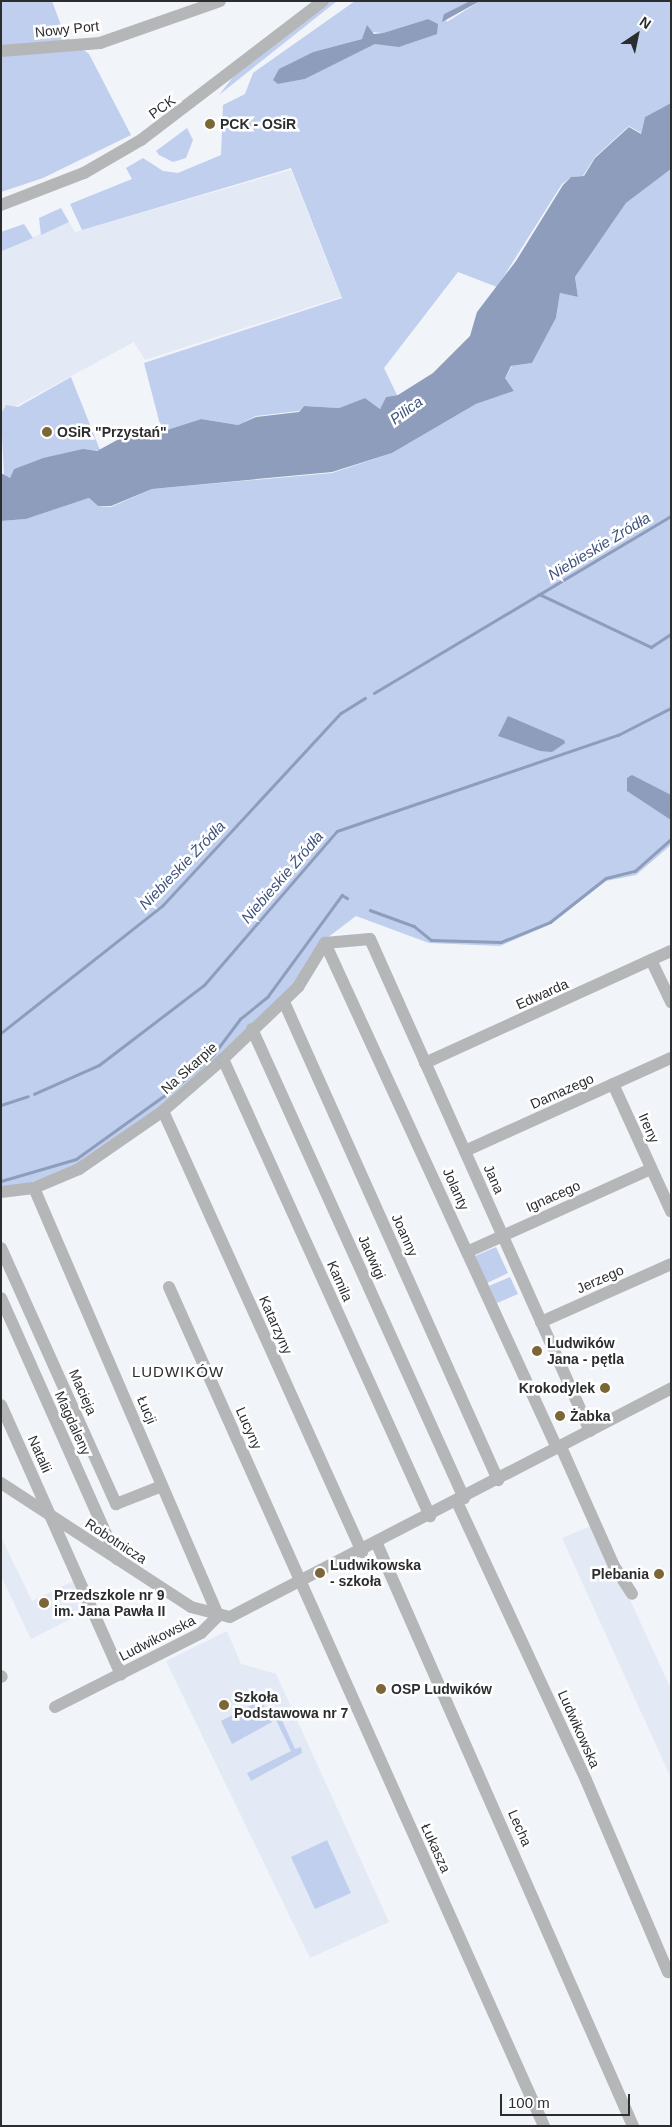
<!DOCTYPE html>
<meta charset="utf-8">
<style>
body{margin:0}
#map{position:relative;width:672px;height:2127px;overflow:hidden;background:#f1f4f9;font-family:Arial,sans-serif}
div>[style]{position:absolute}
.built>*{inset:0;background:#e3e9f5}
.green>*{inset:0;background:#c0cfee}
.water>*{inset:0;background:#8e9dbb}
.stream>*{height:2.5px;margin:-1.25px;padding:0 1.25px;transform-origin:1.25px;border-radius:1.25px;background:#8e9dbb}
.minor>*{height:12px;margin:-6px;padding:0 6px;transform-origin:6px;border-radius:6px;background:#b4b6b8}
.dots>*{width:14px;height:14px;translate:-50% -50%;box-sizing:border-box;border:2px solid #fff;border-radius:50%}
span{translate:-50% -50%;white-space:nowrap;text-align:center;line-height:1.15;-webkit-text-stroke:5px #fff;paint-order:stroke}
.street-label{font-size:14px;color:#2c2d2f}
.poi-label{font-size:14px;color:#2c2d2f;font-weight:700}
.left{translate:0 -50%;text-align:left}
.right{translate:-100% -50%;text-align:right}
.water-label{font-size:15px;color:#3e527e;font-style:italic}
.neighbourhood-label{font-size:15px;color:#2c2d2f;letter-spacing:1px}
.frame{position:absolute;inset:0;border:2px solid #2c2d2f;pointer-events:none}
.north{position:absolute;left:612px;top:10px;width:50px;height:50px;-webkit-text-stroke:4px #fff;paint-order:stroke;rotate:34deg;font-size:14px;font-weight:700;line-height:20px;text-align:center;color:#2c2d2f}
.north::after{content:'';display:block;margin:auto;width:18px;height:22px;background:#2c2d2f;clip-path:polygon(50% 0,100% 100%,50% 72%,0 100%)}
.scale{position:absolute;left:500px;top:2094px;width:130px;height:22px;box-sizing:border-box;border:2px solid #2c2d2f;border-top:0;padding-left:6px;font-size:15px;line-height:18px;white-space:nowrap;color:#2c2d2f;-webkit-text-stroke:4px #fff;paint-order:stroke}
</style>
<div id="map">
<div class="built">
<div style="clip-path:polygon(291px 170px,341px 297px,145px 360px,134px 342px,1px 414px,1px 251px,69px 222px,75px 232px)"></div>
<div style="clip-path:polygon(591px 1526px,619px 1576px,671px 1689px,671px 1778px,562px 1538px)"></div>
<div style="clip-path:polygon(1px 1537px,32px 1601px,78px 1579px,90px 1609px,31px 1639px,1px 1576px)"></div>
<div style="clip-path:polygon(227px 1631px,241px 1664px,276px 1674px,389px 1922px,310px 1958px,166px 1661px)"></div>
</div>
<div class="green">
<div style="clip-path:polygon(1px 1px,52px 1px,65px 36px,89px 54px,131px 135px,43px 178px,1px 192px)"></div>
<div style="clip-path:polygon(329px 1px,337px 1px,219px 95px,233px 77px)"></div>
<div style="clip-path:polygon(evenodd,355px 1px,470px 1px,444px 14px,447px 22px,480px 1px,671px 1px,671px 103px,645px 117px,641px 133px,629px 126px,595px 157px,583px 176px,571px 177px,562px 184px,497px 287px,458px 272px,384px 368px,397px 395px,386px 397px,380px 409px,365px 398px,339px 408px,304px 406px,299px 411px,256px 416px,238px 425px,201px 419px,162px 432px,144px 363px,342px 298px,291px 168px,82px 230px,70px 204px,132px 179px,126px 168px,143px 158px,163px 171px,178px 173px,221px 155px,223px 105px,245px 94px,253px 73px,355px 1px,428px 19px,433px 23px,406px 45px,375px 44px,305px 79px,278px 84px,287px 65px,313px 52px,362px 39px,371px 32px,383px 33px,428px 19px)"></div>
<div style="clip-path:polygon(187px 128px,193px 140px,186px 158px,173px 162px,159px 155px,156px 151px)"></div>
<div style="clip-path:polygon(671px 169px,671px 845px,636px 875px,606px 881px,551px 924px,500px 946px,429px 943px,356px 916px,323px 941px,297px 986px,159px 1111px,88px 1161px,30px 1183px,1px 1188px,1px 521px,26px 519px,89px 498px,98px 506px,111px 507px,152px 489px,332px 473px,392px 453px,476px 404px,514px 391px,505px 378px,512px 366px,532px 363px,556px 318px,560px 293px,578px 297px,575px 277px,626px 203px)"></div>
<div style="clip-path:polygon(61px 208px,69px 222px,41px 235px,39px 218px)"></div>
<div style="clip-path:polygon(24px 224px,33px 238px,2px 251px,1px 232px)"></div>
<div style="clip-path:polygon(71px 377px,100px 450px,43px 458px,14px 469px,10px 478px,4px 476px,1px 414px,6px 405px,18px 407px)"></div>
<div style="clip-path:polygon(496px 1247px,508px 1273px,487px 1283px,475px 1256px)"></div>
<div style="clip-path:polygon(510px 1277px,518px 1294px,497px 1303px,489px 1286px)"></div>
<div style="clip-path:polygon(261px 1700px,272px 1722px,232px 1744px,221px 1721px)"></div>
<div style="clip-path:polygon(281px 1718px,295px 1749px,301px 1747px,302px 1753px,251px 1781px,247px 1773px,291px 1751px,276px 1720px)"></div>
<div style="clip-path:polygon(327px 1840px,351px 1893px,315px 1909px,291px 1857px)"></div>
</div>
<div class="water">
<div style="clip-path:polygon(470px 1px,480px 1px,442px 22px,444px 14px)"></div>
<div style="clip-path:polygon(428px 19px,438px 24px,437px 34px,399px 47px,375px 44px,305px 79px,278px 84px,273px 80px,279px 69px,313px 52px,362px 39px,367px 25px,374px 34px,383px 33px)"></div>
<div style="clip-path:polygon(671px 103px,671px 169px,626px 203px,575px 277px,578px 297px,560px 293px,556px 318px,532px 363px,511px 366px,505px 378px,514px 391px,476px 404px,392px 453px,332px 472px,152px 489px,111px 506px,98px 506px,89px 498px,26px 519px,1px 521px,1px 473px,10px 478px,14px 469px,43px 458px,83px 449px,97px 451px,130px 433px,161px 432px,201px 419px,238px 425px,256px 417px,299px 412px,304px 406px,339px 408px,365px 398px,380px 409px,386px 397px,398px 395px,433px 373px,470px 336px,477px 312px,516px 261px,563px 185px,571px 177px,584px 176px,595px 158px,629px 127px,641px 134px,645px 117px)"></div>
<div style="clip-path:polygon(508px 716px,564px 740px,565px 743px,552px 752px,540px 751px,498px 736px)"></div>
<div style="clip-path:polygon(632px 775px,671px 795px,671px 820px,627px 791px,627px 778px)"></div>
</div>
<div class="stream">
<div style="left:539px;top:594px;width:124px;rotate:25.3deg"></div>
<div style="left:651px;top:647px;width:24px;rotate:-33deg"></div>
<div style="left:374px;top:693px;width:346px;rotate:-30.8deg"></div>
<div style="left:370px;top:910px;width:47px;rotate:20deg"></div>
<div style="left:414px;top:926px;width:22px;rotate:39deg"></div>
<div style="left:431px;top:940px;width:70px;rotate:1.6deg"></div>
<div style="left:501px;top:942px;width:53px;rotate:-22.2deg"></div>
<div style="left:550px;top:922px;width:71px;rotate:-38.2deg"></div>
<div style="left:606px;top:878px;width:30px;rotate:-14deg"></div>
<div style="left:635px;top:871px;width:48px;rotate:-41.6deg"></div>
<div style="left:1px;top:1033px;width:205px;rotate:-38.3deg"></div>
<div style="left:162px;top:906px;width:263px;rotate:-47.2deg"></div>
<div style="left:341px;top:713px;width:28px;rotate:-32deg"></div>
<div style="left:34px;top:1094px;width:71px;rotate:-24deg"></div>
<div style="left:99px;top:1065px;width:132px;rotate:-37.3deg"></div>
<div style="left:204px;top:985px;width:203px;rotate:-49.2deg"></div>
<div style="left:337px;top:831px;width:297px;rotate:-18.9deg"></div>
<div style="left:618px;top:735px;width:59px;rotate:-27deg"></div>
<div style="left:1px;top:1105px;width:28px;rotate:-18deg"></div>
<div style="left:1px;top:1181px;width:78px;rotate:-16.3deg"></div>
<div style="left:76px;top:1159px;width:118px;rotate:-35.7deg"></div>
<div style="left:172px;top:1090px;width:54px;rotate:-40.5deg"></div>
<div style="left:213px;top:1055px;width:45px;rotate:-53.1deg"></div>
<div style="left:240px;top:1019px;width:36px;rotate:-39deg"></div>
<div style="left:268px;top:996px;width:125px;rotate:-53.8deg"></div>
<div style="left:342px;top:895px;width:6px;rotate:31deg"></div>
</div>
<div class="minor">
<div style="left:1px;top:51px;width:99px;rotate:-4.6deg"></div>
<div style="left:100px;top:43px;width:127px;rotate:-19.3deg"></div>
<div style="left:1px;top:205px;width:89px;rotate:-21.1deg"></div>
<div style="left:84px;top:173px;width:66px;rotate:-30.1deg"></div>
<div style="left:141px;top:140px;width:229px;rotate:-37.4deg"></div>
<div style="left:325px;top:943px;width:556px;rotate:65.33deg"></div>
<div style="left:651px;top:960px;width:47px;rotate:64.5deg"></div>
<div style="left:284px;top:1002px;width:524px;rotate:65.88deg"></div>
<div style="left:252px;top:1029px;width:515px;rotate:65.68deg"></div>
<div style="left:223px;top:1059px;width:502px;rotate:65.63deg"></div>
<div style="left:425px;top:1063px;width:270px;rotate:-24.5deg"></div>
<div style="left:613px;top:1084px;width:140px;rotate:65.5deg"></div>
<div style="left:163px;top:1111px;width:484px;rotate:65.7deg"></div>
<div style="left:465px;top:1151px;width:226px;rotate:-24.3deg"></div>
<div style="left:34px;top:1188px;width:466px;rotate:66.7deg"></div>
<div style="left:1px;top:1192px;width:33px;rotate:-7deg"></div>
<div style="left:34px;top:1188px;width:49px;rotate:-22.9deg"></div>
<div style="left:79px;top:1169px;width:102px;rotate:-34.6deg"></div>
<div style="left:163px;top:1111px;width:79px;rotate:-40.9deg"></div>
<div style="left:223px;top:1059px;width:104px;rotate:-43.8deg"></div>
<div style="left:298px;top:987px;width:52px;rotate:-58.5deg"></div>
<div style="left:325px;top:943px;width:45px;rotate:-5.1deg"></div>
<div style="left:370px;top:939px;width:539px;rotate:65.91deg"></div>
<div style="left:1px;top:1248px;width:281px;rotate:65.8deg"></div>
<div style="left:116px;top:1504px;width:49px;rotate:-21.4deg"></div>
<div style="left:467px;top:1252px;width:202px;rotate:-24.3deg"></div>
<div style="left:169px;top:1287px;width:919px;rotate:65.92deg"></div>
<div style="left:1px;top:1298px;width:286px;rotate:66deg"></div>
<div style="left:541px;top:1322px;width:142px;rotate:-24deg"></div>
<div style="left:1px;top:1405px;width:295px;rotate:66deg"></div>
<div style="left:561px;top:1447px;width:130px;rotate:66deg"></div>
<div style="left:614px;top:1566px;width:33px;rotate:57deg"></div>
<div style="left:1px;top:1483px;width:227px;rotate:33.1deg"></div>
<div style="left:191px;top:1607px;width:40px;rotate:14.4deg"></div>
<div style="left:230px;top:1617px;width:497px;rotate:-27.4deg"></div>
<div style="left:457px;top:1502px;width:306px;rotate:65.1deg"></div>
<div style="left:586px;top:1780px;width:209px;rotate:66.9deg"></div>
<div style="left:377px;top:1544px;width:636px;rotate:66.26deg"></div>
<div style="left:1px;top:1676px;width:1px;rotate:45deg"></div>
<div style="left:55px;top:1707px;width:164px;rotate:-26.9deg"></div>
<div style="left:201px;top:1633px;width:24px;rotate:-45deg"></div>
</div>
<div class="dots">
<div style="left:210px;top:124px;background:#7c6636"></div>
<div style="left:47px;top:432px;background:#7c6636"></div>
<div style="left:537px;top:1351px;background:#7c6636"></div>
<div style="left:605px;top:1388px;background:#7c6636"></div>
<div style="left:560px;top:1416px;background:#7c6636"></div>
<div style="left:320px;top:1573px;background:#7c6636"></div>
<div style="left:659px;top:1574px;background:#7c6636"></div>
<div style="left:44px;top:1603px;background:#7c6636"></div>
<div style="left:381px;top:1689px;background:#7c6636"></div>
<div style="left:224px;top:1705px;background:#7c6636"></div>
</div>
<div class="street-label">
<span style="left:67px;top:29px;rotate:-6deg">Nowy Port</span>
<span style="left:162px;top:107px;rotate:-36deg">PCK</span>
<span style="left:542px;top:994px;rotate:-24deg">Edwarda</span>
<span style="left:189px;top:1068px;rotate:-42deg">Na Skarpie</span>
<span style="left:562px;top:1091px;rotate:-24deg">Damazego</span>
<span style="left:649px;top:1128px;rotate:66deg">Ireny</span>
<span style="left:494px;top:1179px;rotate:66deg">Jana</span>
<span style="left:456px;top:1189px;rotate:66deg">Jolanty</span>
<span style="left:553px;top:1196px;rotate:-24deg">Ignacego</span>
<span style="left:405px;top:1235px;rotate:66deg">Joanny</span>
<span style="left:372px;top:1257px;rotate:66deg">Jadwigi</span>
<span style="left:600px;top:1279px;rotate:-24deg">Jerzego</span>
<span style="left:340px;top:1281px;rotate:66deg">Kamila</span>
<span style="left:276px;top:1325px;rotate:66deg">Katarzyny</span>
<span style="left:83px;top:1392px;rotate:66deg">Macieja</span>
<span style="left:147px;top:1410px;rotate:67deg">Łucji</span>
<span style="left:73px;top:1423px;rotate:66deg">Magdaleny</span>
<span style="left:249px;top:1428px;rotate:66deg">Lucyny</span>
<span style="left:40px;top:1454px;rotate:66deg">Natalii</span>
<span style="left:116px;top:1541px;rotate:33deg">Robotnicza</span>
<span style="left:157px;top:1638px;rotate:-27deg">Ludwikowska</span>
<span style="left:579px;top:1729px;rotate:66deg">Ludwikowska</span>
<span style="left:520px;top:1828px;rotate:66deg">Lecha</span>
<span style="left:436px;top:1848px;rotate:66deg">Łukasza</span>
</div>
<div class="poi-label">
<span class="left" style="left:220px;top:124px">PCK - OSiR</span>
<span class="left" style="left:57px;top:432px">OSiR "Przystań"</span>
<span class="left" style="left:547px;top:1351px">Ludwików<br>Jana - pętla</span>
<span class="right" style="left:595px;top:1388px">Krokodylek</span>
<span class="left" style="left:570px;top:1416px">Żabka</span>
<span class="left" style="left:330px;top:1573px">Ludwikowska<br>- szkoła</span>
<span class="right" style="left:649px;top:1574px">Plebania</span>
<span class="left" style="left:54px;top:1603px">Przedszkole nr 9<br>im. Jana Pawła II</span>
<span class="left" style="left:391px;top:1689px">OSP Ludwików</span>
<span class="left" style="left:234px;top:1705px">Szkoła<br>Podstawowa nr 7</span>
</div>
<div class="water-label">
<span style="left:406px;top:410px;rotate:-36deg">Pilica</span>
<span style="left:599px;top:546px;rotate:-31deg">Niebieskie Żródła</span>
<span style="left:182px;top:865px;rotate:-46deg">Niebieskie Żródła</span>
<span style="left:282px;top:877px;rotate:-49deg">Niebieskie Źródła</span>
</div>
<div class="neighbourhood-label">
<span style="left:178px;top:1372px">LUDWIKÓW</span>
</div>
<div class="frame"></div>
<div class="north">N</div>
<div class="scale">100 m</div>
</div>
